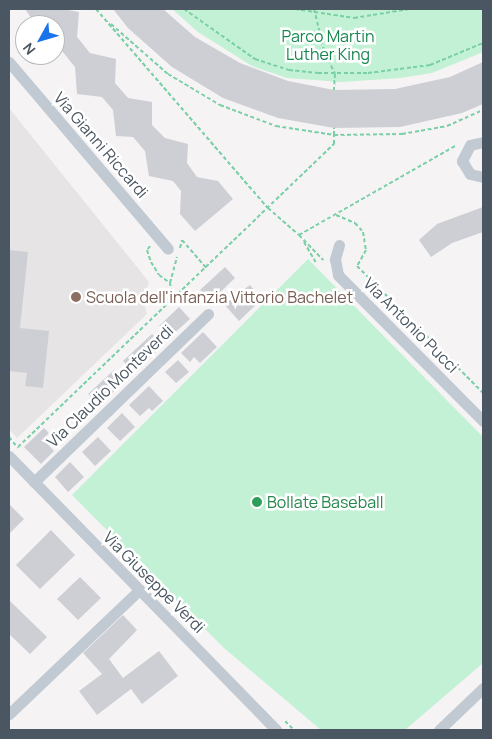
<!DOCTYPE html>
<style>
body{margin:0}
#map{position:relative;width:492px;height:739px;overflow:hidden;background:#f5f3f3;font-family:Manrope,sans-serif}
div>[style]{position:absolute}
.education>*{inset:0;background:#e6e4e5}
.green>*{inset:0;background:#c3f1d5}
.building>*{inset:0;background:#cdcfd5}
.path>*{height:2px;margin-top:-1px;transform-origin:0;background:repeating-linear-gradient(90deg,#7ad0a6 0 4px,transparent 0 6.5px)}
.minor>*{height:11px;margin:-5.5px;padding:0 5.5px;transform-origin:5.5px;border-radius:5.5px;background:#c1cad2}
.dots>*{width:14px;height:14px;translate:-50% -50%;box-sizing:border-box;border:2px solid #fff;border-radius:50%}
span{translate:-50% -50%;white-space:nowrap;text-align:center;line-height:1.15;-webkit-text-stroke:5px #fff;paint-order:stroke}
.park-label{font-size:16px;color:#17864f}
.street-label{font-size:16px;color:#4a5661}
.education-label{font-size:16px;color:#785e54}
.left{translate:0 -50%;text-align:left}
.leisure-label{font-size:16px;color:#27864d}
.frame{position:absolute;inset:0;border:10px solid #4a5661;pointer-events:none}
.north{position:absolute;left:15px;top:15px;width:50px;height:50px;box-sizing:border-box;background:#fff;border:1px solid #b7bbc0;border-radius:50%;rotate:231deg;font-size:14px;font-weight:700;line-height:20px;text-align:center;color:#4a5661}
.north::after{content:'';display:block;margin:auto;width:18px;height:22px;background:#1a73e8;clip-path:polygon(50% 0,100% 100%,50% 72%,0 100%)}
</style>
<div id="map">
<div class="education">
<div style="clip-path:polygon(9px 108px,149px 282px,143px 300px,147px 314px,17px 438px,9px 429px)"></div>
</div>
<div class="green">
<div style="clip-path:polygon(172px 9px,483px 9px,483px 52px,432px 73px,400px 78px,342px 82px,287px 78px,252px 66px,198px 32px)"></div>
<div style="clip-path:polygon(308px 259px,483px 437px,483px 663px,405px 730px,321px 730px,224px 648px,72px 495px)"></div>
</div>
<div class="building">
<div style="clip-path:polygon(25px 9px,62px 9px,79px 12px,77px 37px,90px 53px,116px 59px,115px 83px,128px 98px,152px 102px,152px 125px,165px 138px,188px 144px,187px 163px,197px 177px,218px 181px,233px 199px,195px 231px,180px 214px,181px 191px,173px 181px,149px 176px,145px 151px,133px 137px,116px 136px,113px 110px,102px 97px,77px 94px,75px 67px,62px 51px,55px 51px,55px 25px,36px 25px)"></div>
<div style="clip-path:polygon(113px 9px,163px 9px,195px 37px,240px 63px,288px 81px,334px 90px,395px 89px,450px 77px,483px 62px,483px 104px,462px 113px,400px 127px,334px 128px,278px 118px,223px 98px,172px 67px,128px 28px)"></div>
<div style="clip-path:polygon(483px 207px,483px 232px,452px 243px,431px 257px,419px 240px,437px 224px)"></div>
<div style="clip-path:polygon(9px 250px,28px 252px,20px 328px,49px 331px,43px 388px,25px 386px,27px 373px,9px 371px)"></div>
<div style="clip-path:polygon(225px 267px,235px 278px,211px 301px,200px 290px)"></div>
<div style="clip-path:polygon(250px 285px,262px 299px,239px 321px,224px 304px)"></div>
<div style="clip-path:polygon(179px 307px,190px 319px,170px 337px,159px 326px)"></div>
<div style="clip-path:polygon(203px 332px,217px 347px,200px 363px,194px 357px,190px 362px,181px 353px)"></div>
<div style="clip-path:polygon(152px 334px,163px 345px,133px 372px,123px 361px)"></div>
<div style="clip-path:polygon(178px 360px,189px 372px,176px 383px,165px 372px)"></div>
<div style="clip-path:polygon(114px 370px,125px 382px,99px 405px,88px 394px)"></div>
<div style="clip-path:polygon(149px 386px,163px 401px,152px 411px,149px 408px,140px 416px,129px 405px)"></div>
<div style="clip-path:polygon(122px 413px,135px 427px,120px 441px,107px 428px)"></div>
<div style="clip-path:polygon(44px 428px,49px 433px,43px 439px,54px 451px,41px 464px,24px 447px)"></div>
<div style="clip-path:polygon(98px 437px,111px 451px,95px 466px,82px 452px)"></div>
<div style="clip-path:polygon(70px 462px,84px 477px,68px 492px,55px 477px)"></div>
<div style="clip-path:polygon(9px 504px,24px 519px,9px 534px)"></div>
<div style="clip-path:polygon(51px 530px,75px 555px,40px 589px,16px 565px)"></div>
<div style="clip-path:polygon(80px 577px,101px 598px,78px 620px,57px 599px)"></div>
<div style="clip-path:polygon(9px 600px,47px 637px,30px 654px,9px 634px)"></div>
<div style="clip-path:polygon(123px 615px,137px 630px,109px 659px,123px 678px,159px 651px,178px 676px,142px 704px,131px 689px,97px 715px,79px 691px,102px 674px,83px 653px)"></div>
</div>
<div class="path">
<div style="left:96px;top:9px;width:263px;rotate:49.2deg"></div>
<div style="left:268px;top:208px;width:41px;rotate:41.1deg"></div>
<div style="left:299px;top:235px;width:180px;rotate:-29.7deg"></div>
<div style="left:184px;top:9px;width:87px;rotate:35.2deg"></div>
<div style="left:255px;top:59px;width:36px;rotate:18deg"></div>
<div style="left:289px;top:70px;width:29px;rotate:6deg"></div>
<div style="left:318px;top:73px;width:50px"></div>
<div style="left:368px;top:73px;width:63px;rotate:-7.4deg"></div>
<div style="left:430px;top:65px;width:57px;rotate:-22.5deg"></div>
<div style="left:295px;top:9px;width:60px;rotate:8.7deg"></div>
<div style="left:354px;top:18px;width:56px;rotate:-9.3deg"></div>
<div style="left:314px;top:9px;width:46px;rotate:76.3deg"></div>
<div style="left:325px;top:54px;width:22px;rotate:63deg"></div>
<div style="left:335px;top:74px;width:16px;rotate:94deg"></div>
<div style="left:111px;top:24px;width:76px;rotate:41.3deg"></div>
<div style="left:168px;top:74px;width:61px;rotate:30.8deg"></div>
<div style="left:220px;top:105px;width:60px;rotate:20.6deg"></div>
<div style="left:276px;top:126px;width:59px;rotate:8.8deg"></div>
<div style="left:334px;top:135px;width:7px;rotate:-90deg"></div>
<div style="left:336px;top:215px;width:21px;rotate:23deg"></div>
<div style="left:355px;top:223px;width:12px;rotate:48deg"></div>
<div style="left:363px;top:232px;width:18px;rotate:81deg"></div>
<div style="left:366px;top:250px;width:18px;rotate:119deg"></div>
<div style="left:357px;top:266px;width:179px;rotate:45.2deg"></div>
<div style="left:299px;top:235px;width:35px;rotate:46deg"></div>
<div style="left:304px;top:242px;width:24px;rotate:60deg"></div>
<div style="left:150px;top:246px;width:5px;rotate:127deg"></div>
<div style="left:147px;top:250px;width:13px;rotate:72deg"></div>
<div style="left:151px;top:262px;width:15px;rotate:58deg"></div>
<div style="left:159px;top:275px;width:14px;rotate:36deg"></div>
<div style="left:180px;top:248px;width:8px;rotate:-76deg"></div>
<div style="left:182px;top:240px;width:37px;rotate:49deg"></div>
<div style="left:172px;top:299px;width:16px;rotate:-97deg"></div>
<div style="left:170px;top:283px;width:27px;rotate:-75deg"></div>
<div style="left:9px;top:437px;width:14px;rotate:51deg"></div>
<div style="left:18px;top:447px;width:438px;rotate:-43.8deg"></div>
<div style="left:334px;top:144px;width:9px;rotate:-90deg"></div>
<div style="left:334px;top:135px;width:68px;rotate:-0.8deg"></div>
<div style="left:402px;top:134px;width:46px;rotate:-10.1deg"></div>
<div style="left:447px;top:126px;width:39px;rotate:-24deg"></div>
<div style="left:285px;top:721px;width:13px;rotate:45deg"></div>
</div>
<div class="minor">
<div style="left:9px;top:62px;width:245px;rotate:49.6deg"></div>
<div style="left:483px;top:142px;width:13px;rotate:167deg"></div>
<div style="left:470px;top:145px;width:18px;rotate:117deg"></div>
<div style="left:462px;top:161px;width:15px;rotate:58deg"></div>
<div style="left:470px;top:174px;width:13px;rotate:13deg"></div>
<div style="left:339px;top:245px;width:15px;rotate:106deg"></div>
<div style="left:335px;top:259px;width:16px;rotate:79deg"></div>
<div style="left:338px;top:275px;width:206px;rotate:45.2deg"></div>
<div style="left:9px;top:456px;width:383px;rotate:45.7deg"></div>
<div style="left:34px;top:482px;width:242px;rotate:-44deg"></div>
<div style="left:9px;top:714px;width:180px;rotate:-43.6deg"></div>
<div style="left:439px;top:730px;width:61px;rotate:-43.7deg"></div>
</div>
<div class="dots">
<div style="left:76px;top:297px;background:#8d6e63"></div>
<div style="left:257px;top:502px;background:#2e9e5b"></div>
</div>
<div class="park-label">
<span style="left:328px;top:45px">Parco Martin<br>Luther King</span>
</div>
<div class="street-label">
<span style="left:101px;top:145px;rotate:49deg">Via Gianni Riccardi</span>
<span style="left:411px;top:325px;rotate:45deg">Via Antonio Pucci</span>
<span style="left:110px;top:386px;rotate:-44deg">Via Claudio Monteverdi</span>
<span style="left:154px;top:582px;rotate:45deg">Via Giuseppe Verdi</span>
</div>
<div class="education-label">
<span class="left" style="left:86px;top:297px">Scuola dell'infanzia Vittorio Bachelet</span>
</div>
<div class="leisure-label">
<span class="left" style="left:267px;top:502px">Bollate Baseball</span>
</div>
<div class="frame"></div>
<div class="north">N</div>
</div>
